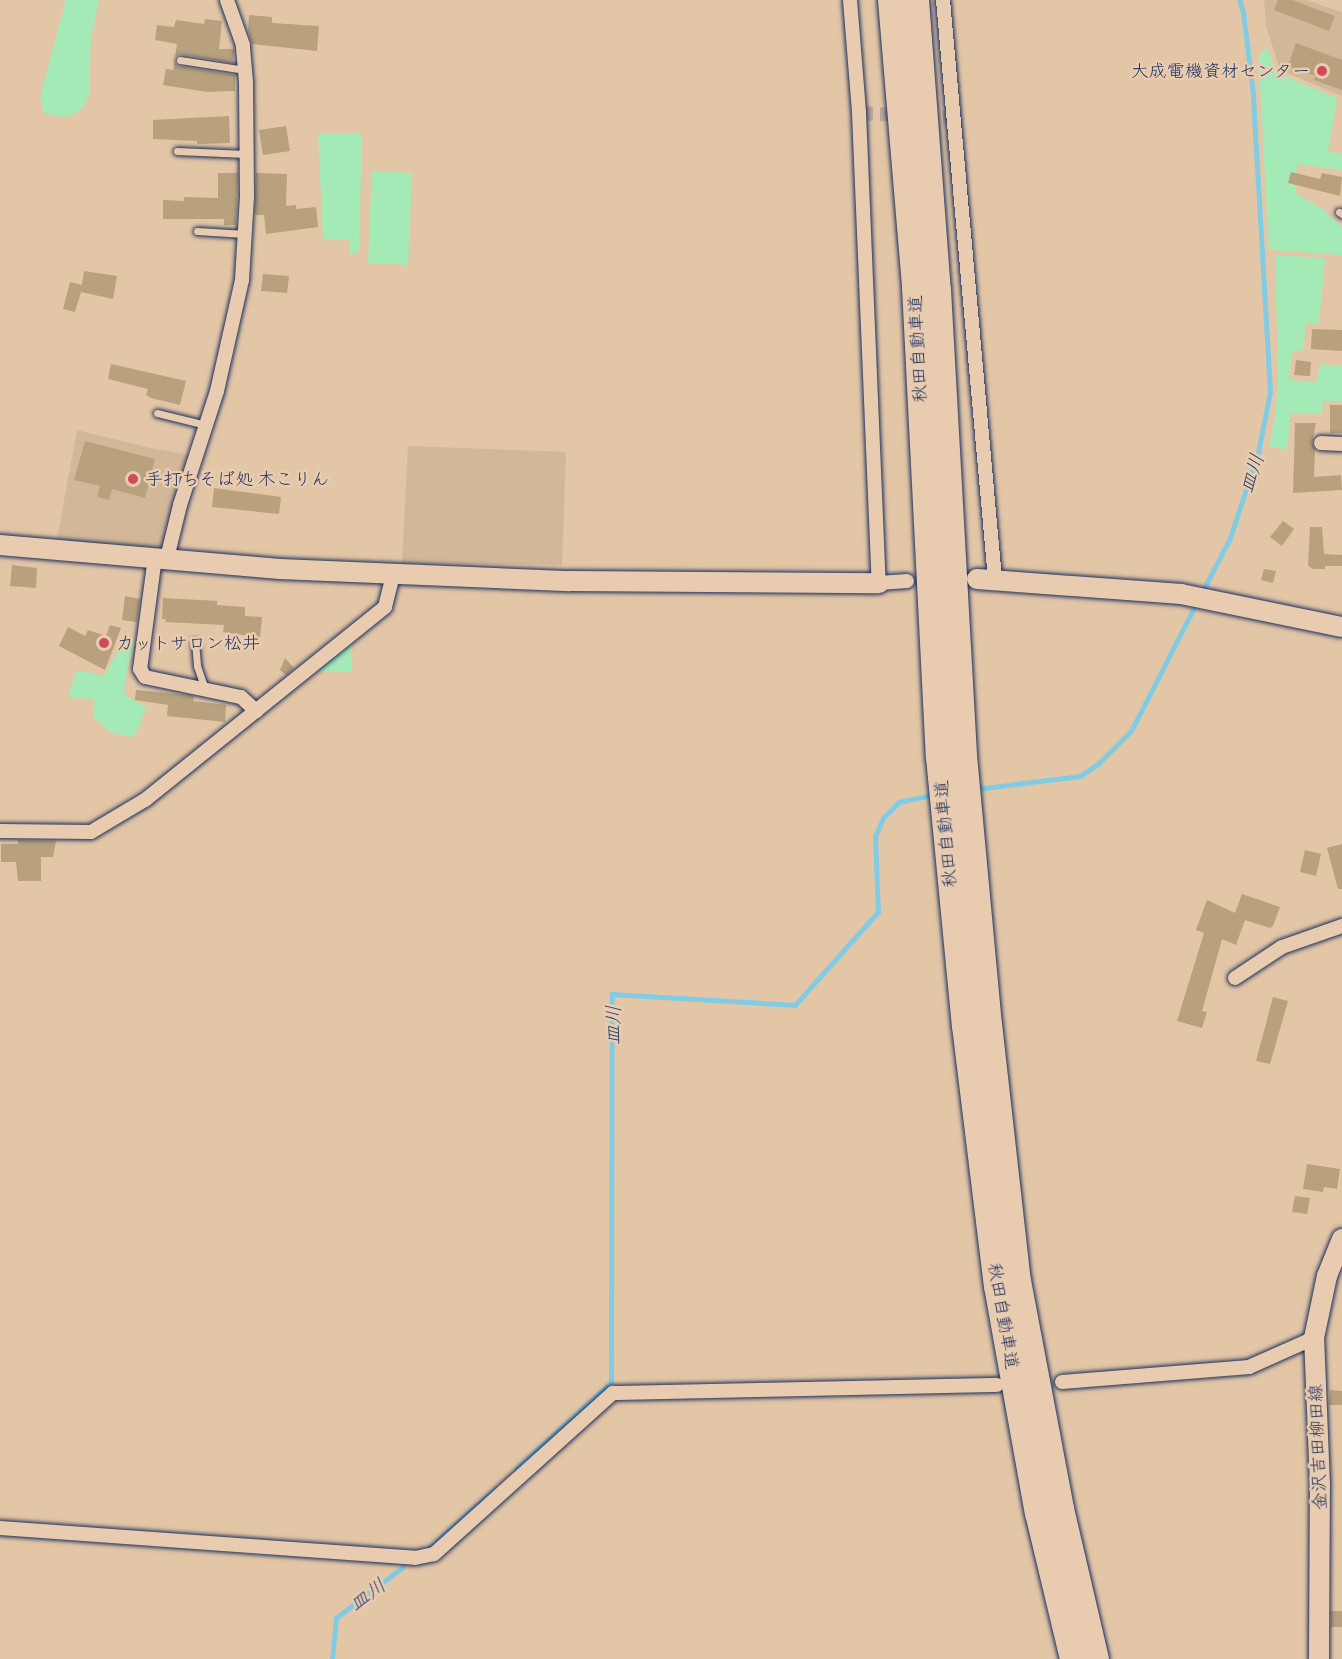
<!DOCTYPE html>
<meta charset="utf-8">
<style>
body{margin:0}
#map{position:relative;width:1342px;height:1659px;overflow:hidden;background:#e3c6a6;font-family:Delius,"Klee One",sans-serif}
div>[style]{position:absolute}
.built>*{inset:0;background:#d2b898}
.green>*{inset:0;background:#a3eab7}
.stream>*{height:4.5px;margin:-2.25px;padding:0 2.25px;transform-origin:2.25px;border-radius:2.25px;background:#82cce3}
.building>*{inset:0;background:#b8a17c}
.street-tunnel>*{height:14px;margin-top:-7px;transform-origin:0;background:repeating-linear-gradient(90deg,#bba898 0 14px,transparent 0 21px)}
.roads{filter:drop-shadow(0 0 2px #1b2f5e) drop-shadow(0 0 2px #1b2f5e)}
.lane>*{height:7px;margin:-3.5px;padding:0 3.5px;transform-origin:3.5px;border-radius:3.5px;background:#e9ccb0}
.street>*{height:14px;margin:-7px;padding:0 7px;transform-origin:7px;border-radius:7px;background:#e9ccb0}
.secondary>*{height:20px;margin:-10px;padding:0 10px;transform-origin:10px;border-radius:10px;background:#e9ccb0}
.highway>*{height:26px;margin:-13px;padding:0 13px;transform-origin:13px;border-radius:13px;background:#e9ccb0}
.dots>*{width:16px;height:16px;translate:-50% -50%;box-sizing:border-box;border:3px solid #e9ccb0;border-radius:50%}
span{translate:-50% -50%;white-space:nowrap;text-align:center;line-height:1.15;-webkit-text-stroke:5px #e9ccb0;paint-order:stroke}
.poi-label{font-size:18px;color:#1b2f5e}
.right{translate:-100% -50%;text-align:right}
.left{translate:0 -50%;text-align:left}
.street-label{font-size:18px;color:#1b2f5e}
.water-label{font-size:20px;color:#253f6b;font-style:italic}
</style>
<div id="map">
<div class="built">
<div style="clip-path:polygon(1264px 0,1306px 0,1342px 12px,1342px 96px,1280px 70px,1266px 26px)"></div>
<div style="clip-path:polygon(77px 430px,150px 448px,192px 455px,164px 550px,57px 539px)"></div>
<div style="clip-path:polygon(408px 446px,566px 452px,562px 565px,402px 563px)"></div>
</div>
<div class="green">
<div style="clip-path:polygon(66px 0,99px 0,91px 38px,89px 95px,84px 106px,73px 115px,63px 117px,44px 113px,40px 96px)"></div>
<div style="clip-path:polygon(1267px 48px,1277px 73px,1337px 98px,1328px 151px,1342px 154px,1342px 170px,1297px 164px,1296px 193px,1322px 209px,1342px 227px,1342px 255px,1269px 250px,1259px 66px,1259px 54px)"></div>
<div style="clip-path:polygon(318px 133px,362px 133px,359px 252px,350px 254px,349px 239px,323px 239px)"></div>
<div style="clip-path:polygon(372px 171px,412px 173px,408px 265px,368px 263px)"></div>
<div style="clip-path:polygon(1275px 255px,1325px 258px,1319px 323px,1306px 323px,1303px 350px,1292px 351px,1289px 380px,1317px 382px,1320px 364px,1342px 366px,1342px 401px,1323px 401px,1322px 414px,1291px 413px,1287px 450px,1269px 446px,1276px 411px,1278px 372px)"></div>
<div style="clip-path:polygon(124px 641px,135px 644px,128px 664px,124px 690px,126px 696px,146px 707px,137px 732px,130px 737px,113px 733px,101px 725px,94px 716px,93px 699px,68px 697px,77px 670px,104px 676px)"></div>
<div style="clip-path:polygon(352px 643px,351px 672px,316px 672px,332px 659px)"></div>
</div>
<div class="stream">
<div style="left:1201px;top:594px;width:63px;rotate:-62.6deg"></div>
<div style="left:1230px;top:538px;width:89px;rotate:-71.8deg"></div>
<div style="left:1258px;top:453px;width:62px;rotate:-78.9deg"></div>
<div style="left:1270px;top:392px;width:298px;rotate:-93.3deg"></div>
<div style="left:1253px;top:94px;width:83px;rotate:-97deg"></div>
<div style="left:1243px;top:12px;width:13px;rotate:-108deg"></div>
<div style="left:976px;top:789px;width:105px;rotate:-7.1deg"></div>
<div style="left:1080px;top:776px;width:22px;rotate:-34deg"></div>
<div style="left:1098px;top:764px;width:47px;rotate:-45deg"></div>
<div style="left:1131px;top:731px;width:145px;rotate:-62.9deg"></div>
<div style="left:516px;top:1469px;width:128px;rotate:-42.2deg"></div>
<div style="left:611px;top:1383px;width:389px;rotate:-89.9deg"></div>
<div style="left:612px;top:994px;width:183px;rotate:3.4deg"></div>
<div style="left:795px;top:1005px;width:125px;rotate:-48.3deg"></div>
<div style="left:878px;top:912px;width:75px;rotate:-92.3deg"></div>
<div style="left:875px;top:837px;width:21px;rotate:-67deg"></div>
<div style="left:883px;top:818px;width:23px;rotate:-45deg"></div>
<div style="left:899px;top:802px;width:29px;rotate:-12deg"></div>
<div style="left:427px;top:1550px;width:91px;rotate:-41.9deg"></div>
<div style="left:332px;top:1659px;width:41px;rotate:-84.4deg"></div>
<div style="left:336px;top:1618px;width:84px;rotate:-37.3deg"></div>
</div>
<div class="building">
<div style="clip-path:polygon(1278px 0,1292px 0,1335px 16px,1329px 31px,1274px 10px)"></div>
<div style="clip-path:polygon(249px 15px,272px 17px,272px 23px,319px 26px,317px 51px,252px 44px,248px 31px)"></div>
<div style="clip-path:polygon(205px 19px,222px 21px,219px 49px,234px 49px,233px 63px,180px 54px,175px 57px,175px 63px,179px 66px,235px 75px,235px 91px,207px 92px,163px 85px,166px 69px,173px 70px,177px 44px,155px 40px,157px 25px,174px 27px,176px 20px,204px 24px)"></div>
<div style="clip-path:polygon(1296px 43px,1342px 60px,1342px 90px,1314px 80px,1316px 76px,1288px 66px)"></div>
<div style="clip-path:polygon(229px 116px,230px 143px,197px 144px,197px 141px,153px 139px,153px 120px)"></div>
<div style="clip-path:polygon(286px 126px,290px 151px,263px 155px,259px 130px)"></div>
<div style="clip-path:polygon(1291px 172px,1320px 179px,1322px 173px,1342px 177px,1340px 196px,1288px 183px)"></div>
<div style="clip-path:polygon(218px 173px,238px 173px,236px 225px,224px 225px,224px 219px,163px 219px,163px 200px,184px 201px,184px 197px,218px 198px)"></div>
<div style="clip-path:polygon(256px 173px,287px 174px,286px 206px,296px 205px,296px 209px,316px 207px,318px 227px,266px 234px,264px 215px,255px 215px)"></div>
<div style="clip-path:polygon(84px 271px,117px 276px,113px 299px,81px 292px,75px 312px,63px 309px,70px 282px,82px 285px)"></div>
<div style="clip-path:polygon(263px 274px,289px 276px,287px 293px,261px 291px)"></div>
<div style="clip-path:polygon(1312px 329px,1342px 330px,1342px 351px,1311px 349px)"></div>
<div style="clip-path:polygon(1296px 360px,1311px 362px,1310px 376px,1294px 375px)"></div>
<div style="clip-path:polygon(111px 364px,186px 381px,180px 405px,151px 398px,146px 395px,148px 389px,108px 379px)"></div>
<div style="clip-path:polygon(1330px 405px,1342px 405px,1342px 433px,1330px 433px)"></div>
<div style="clip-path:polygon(1295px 423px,1316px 423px,1312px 443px,1315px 449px,1314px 477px,1341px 475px,1342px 490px,1293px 493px)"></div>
<div style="clip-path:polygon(85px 441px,155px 459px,145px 498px,112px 489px,109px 500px,97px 497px,100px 486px,74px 480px)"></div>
<div style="clip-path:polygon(214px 488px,281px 497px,279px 514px,212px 507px)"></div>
<div style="clip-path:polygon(1283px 521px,1294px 529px,1282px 546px,1270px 537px)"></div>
<div style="clip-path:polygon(1310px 527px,1322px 527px,1324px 554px,1342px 555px,1342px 566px,1325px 566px,1325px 569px,1312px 569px,1308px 565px)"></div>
<div style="clip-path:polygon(12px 565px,37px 568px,36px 588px,10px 586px)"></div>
<div style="clip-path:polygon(1264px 569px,1276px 571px,1273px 583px,1261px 580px)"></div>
<div style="clip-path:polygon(125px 596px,140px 599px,137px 622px,122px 620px)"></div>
<div style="clip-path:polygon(163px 598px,217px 601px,217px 605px,245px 607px,245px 616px,262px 617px,260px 638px,223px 632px,224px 625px,165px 622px,166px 619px,162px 619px)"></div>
<div style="clip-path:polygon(110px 625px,121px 628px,105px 670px,59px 646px,68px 627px,85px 636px,88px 630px,106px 636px)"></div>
<div style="clip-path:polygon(285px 658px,294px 668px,286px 675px,280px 670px)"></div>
<div style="clip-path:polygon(136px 690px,188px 695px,194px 696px,193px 701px,226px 705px,225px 722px,167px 716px,168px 705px,135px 700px)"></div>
<div style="clip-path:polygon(18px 840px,56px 841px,53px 857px,41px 857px,41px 881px,18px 881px,16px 862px,1px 862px,1px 844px,18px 844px)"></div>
<div style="clip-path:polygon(1342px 844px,1342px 889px,1338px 889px,1327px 848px)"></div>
<div style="clip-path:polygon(1305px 850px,1321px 854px,1316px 876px,1300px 872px)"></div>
<div style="clip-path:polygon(1242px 894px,1280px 907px,1273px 926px,1270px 928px,1245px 920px,1236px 945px,1222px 939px,1202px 1011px,1207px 1012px,1202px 1028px,1177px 1021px,1204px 933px,1196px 930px,1207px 900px,1235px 913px)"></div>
<div style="clip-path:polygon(1273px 997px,1288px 1001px,1270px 1064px,1256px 1061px)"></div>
<div style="clip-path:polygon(1307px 1164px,1340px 1169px,1337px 1189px,1324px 1187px,1323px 1192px,1303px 1189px)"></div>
<div style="clip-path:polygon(1295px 1196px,1310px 1198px,1307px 1214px,1292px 1212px)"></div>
<div style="clip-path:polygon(1330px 1390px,1342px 1391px,1342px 1405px,1329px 1405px)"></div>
<div style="clip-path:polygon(1331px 1611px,1342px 1611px,1342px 1627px,1331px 1627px)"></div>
</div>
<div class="street-tunnel">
<div style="left:859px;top:113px;width:94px;rotate:3deg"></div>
</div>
<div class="roads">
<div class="lane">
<div style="left:180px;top:60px;width:66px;rotate:8.7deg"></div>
<div style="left:177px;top:151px;width:69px;rotate:2.5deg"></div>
<div style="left:1339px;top:212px;width:4px;rotate:34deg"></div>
<div style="left:197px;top:231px;width:48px;rotate:3.6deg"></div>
<div style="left:157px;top:413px;width:50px;rotate:13.8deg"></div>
<div style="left:195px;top:642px;width:24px;rotate:85deg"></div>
<div style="left:197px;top:666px;width:24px;rotate:71deg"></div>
</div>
<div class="street">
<div style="left:850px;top:0;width:113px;rotate:85.4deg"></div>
<div style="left:859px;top:113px;width:470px;rotate:87.6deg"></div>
<div style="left:879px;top:583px;width:28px;rotate:-4deg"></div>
<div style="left:943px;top:0;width:581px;rotate:84.87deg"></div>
<div style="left:1321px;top:443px;width:21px;rotate:3deg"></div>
<div style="left:155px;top:557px;width:113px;rotate:97.6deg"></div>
<div style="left:140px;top:669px;width:9px;rotate:58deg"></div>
<div style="left:145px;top:677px;width:98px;rotate:11.8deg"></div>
<div style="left:241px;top:697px;width:21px;rotate:43deg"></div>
<div style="left:167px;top:558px;width:55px;rotate:-76.2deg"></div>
<div style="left:180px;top:505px;width:120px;rotate:-72deg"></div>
<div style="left:217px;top:391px;width:114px;rotate:-77.3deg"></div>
<div style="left:242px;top:280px;width:83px;rotate:-86.6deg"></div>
<div style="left:247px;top:197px;width:115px;rotate:-90.5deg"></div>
<div style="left:246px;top:82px;width:37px;rotate:-95deg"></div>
<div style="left:243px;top:45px;width:48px;rotate:-109.6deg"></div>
<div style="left:0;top:831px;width:91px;rotate:0.6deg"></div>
<div style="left:91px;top:832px;width:63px;rotate:-30.7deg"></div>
<div style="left:145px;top:800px;width:308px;rotate:-38.8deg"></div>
<div style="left:385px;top:607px;width:34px;rotate:-76deg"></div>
<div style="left:1235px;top:978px;width:56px;rotate:-33.4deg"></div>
<div style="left:1282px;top:947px;width:64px;rotate:-19.3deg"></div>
<div style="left:1062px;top:1382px;width:188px;rotate:-4.6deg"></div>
<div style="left:1249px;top:1367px;width:71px;rotate:-24deg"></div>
<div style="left:0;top:1528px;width:416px;rotate:4.1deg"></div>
<div style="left:415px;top:1558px;width:19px;rotate:-12deg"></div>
<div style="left:434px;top:1554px;width:241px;rotate:-42deg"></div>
<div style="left:613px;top:1393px;width:384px;rotate:-1.2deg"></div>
</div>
<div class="secondary">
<div style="left:0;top:545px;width:281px;rotate:4.9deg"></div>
<div style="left:280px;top:569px;width:290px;rotate:2.4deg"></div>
<div style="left:570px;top:581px;width:309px;rotate:0.4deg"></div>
<div style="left:977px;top:579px;width:205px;rotate:4.2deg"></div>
<div style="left:1181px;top:594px;width:164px;rotate:11.6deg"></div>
<div style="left:1319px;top:1659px;width:174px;rotate:-89.7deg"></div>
<div style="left:1320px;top:1485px;width:147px;rotate:-92.3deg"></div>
<div style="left:1314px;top:1338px;width:63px;rotate:-78.2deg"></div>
<div style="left:1327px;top:1276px;width:40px;rotate:-68deg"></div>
</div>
<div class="highway">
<div style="left:891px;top:0;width:288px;rotate:85.2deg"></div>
<div style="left:915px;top:287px;width:471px;rotate:87.1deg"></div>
<div style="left:939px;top:757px;width:270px;rotate:84.5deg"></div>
<div style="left:965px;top:1026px;width:262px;rotate:83deg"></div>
<div style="left:997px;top:1286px;width:231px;rotate:79.8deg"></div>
<div style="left:1038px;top:1513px;width:150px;rotate:76.5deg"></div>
<div style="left:916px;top:0;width:291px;rotate:85.7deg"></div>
<div style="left:938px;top:290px;width:467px;rotate:86.8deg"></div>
<div style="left:964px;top:756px;width:269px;rotate:84.7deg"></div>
<div style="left:989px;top:1024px;width:259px;rotate:83.6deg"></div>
<div style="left:1018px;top:1281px;width:232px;rotate:79.3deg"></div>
<div style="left:1061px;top:1509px;width:154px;rotate:76.9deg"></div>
</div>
</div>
<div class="dots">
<div style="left:1322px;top:71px;background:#d1495b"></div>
<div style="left:133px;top:479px;background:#d1495b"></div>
<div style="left:104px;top:643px;background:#d1495b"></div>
</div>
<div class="poi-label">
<span class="right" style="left:1310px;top:71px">大成電機資材センター</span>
<span class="left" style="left:145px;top:479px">手打ちそば処 木こりん</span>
<span class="left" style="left:116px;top:643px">カットサロン松井</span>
</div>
<div class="street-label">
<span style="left:918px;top:349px;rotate:-93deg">秋田自動車道</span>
<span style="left:946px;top:834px;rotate:-95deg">秋田自動車道</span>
<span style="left:1003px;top:1316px;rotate:80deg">秋田自動車道</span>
<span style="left:1318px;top:1447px;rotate:-92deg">金沢吉田柳田線</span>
</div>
<div class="water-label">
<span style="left:1251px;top:473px;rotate:-73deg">皿川</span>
<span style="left:612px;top:1025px;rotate:-90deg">皿川</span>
<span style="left:367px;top:1594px;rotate:-37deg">皿川</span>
</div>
</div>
